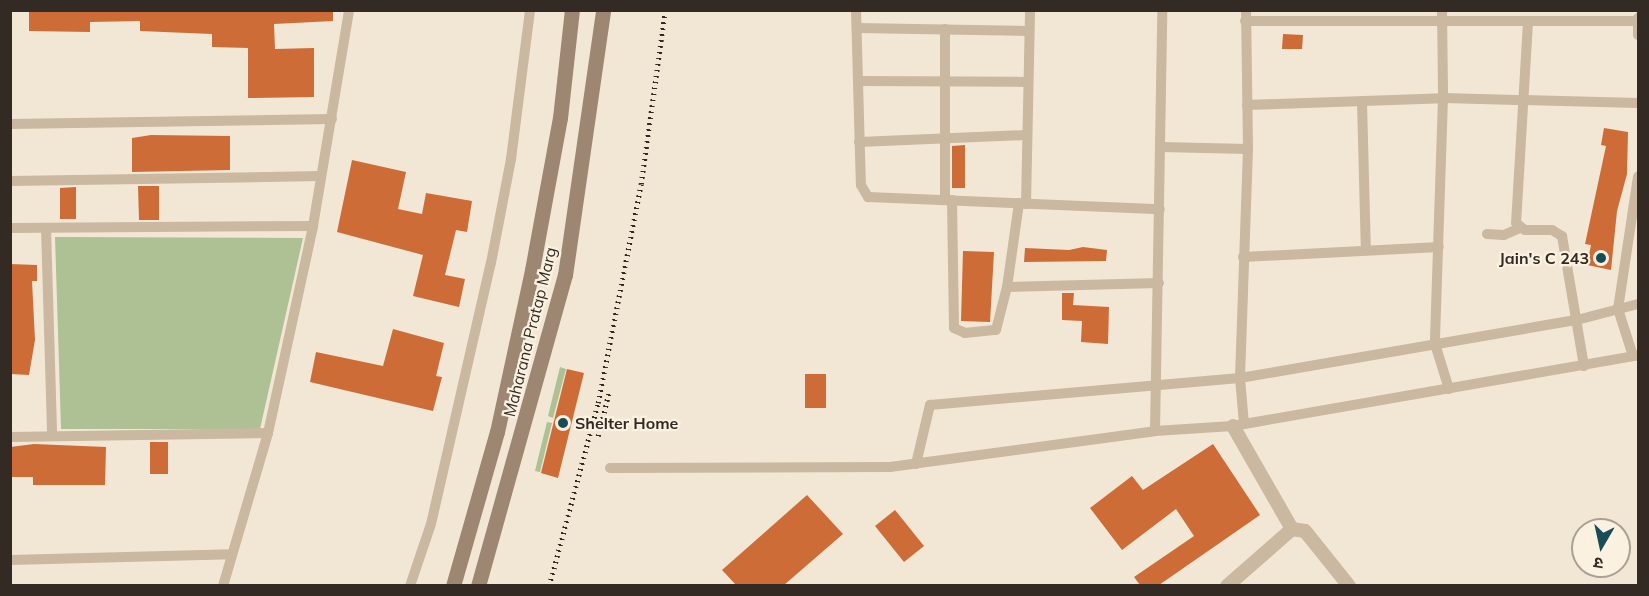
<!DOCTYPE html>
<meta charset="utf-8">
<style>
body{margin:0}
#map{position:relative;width:1649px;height:596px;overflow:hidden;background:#f2e7d5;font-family:Mulish,"Noto Sans Devanagari",sans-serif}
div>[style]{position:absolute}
.green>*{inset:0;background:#adc194}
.building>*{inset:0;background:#cd6c37}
.minor>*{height:10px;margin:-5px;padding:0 5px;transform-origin:5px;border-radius:5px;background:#cab8a0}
.tertiary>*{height:14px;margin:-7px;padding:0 7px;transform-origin:7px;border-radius:7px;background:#cab8a0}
.secondary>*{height:15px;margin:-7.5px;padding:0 7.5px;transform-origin:7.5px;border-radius:7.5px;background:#9d8672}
.rail>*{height:4.5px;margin-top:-2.25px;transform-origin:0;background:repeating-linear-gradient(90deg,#332a24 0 1.5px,transparent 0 6px)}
.dots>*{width:16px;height:16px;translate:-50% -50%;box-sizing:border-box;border:3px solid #faf1e1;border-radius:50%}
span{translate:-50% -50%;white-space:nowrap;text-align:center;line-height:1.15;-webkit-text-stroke:4.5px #faf1e1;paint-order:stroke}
.poi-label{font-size:16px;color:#332a24;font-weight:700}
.right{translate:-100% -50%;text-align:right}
.left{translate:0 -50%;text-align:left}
.street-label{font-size:16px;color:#332a24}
.frame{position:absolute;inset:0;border:12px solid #332a24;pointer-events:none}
.north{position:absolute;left:1571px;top:518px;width:60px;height:60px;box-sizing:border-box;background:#faf1e1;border:2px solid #aaa195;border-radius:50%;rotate:189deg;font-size:16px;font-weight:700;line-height:24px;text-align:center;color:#332a24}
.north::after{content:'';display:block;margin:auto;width:21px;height:27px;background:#184c57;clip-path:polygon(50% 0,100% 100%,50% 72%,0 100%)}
</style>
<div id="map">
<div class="green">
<div style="clip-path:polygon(55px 237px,303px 238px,260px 429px,61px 429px)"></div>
<div style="clip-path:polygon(560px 367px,566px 369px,553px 418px,548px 416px)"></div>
<div style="clip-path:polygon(547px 422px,552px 423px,540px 472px,535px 471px)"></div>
</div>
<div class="building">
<div style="clip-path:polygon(29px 10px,333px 10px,333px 21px,274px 24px,275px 49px,314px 48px,314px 97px,248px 98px,248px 48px,212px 47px,212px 34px,140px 31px,140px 21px,90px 22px,90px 32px,29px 31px)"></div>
<div style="clip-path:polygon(1283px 34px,1303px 35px,1302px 49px,1282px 49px)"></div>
<div style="clip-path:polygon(1604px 128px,1628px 132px,1627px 174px,1617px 211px,1611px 270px,1587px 265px,1591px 245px,1585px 244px,1606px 146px,1601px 145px)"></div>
<div style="clip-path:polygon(151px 135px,230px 136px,230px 170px,132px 172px,132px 138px)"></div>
<div style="clip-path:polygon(965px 145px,965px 188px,952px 188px,952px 146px)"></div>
<div style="clip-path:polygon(352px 160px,406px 172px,398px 209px,422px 214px,426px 193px,472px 201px,467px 232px,456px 230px,445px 275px,465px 279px,459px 307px,413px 296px,423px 255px,337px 232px)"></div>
<div style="clip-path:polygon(138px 186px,159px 186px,159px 220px,139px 220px)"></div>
<div style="clip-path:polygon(76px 187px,76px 219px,60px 219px,60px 188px)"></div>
<div style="clip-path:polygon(1083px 247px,1107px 250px,1106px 261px,1024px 262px,1025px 248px,1069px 250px)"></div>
<div style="clip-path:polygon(963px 251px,994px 252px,990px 322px,961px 321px)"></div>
<div style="clip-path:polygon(10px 264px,37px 265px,37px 281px,32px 281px,35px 340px,29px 375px,10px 374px)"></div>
<div style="clip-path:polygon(1062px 293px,1074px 293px,1073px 305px,1109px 307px,1108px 344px,1081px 342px,1082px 321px,1062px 320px)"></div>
<div style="clip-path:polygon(393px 329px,444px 343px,436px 376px,442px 377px,433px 411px,310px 382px,316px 352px,383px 366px)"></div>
<div style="clip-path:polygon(567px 369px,584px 373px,558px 478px,541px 473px)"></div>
<div style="clip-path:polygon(805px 374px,826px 374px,826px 408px,805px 408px)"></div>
<div style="clip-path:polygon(150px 442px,168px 442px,168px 474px,150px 474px)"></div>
<div style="clip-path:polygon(34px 444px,106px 447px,105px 485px,33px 485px,33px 477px,10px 477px,10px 447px)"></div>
<div style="clip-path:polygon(1213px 444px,1260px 515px,1159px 585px,1140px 585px,1134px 577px,1194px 536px,1176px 509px,1122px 550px,1090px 508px,1132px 476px,1143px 490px)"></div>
<div style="clip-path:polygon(807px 495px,843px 534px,784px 585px,736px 585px,722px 570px)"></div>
<div style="clip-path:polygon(895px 510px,924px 546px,904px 562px,875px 526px)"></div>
</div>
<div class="minor">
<div style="left:856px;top:10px;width:175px;rotate:88.4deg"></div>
<div style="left:861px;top:185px;width:14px;rotate:60deg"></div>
<div style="left:868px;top:197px;width:292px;rotate:2.4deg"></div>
<div style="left:1442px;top:10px;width:88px;rotate:89.3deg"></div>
<div style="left:1443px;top:98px;width:246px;rotate:91.9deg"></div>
<div style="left:1435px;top:344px;width:47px;rotate:72.7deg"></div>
<div style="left:1638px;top:18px;width:17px;rotate:90deg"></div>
<div style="left:1245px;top:21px;width:393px"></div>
<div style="left:1528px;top:22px;width:201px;rotate:93.4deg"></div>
<div style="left:1516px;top:223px;width:11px;rotate:38deg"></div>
<div style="left:1525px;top:230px;width:27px"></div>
<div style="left:1552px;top:230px;width:12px;rotate:31deg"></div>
<div style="left:1562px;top:236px;width:132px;rotate:80.4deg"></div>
<div style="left:857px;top:28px;width:172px;rotate:1deg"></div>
<div style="left:858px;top:81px;width:170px;rotate:0.3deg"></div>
<div style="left:1362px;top:102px;width:148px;rotate:88.5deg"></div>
<div style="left:1247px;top:105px;width:196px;rotate:-2deg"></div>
<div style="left:1443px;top:98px;width:195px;rotate:1.5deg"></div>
<div style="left:10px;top:124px;width:322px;rotate:-0.9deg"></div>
<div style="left:859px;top:142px;width:168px;rotate:-2.4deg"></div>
<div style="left:1161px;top:147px;width:87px;rotate:1.3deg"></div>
<div style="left:10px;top:181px;width:311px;rotate:-0.9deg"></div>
<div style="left:945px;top:200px;width:171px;rotate:-90deg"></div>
<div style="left:952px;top:200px;width:128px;rotate:89.1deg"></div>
<div style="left:954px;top:328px;width:12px;rotate:24deg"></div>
<div style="left:965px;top:333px;width:31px;rotate:-6deg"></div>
<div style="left:996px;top:330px;width:44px;rotate:-75.7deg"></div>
<div style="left:1019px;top:203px;width:85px;rotate:98.1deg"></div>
<div style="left:1007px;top:287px;width:152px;rotate:-1.5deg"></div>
<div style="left:1026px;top:204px;width:194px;rotate:-88.8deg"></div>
<div style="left:10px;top:228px;width:303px;rotate:-0.4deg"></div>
<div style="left:46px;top:228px;width:207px;rotate:88.3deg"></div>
<div style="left:1487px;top:234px;width:17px;rotate:3deg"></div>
<div style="left:1504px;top:235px;width:17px;rotate:-24deg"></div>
<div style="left:1243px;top:257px;width:196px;rotate:-2.9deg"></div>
<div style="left:1633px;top:356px;width:49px;rotate:-107.7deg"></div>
<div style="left:1618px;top:309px;width:134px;rotate:-81.4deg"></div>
<div style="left:1244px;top:424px;width:46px;rotate:-95deg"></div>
<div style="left:1240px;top:378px;width:229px;rotate:-88deg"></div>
<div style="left:1248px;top:149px;width:139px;rotate:-90.8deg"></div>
<div style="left:1155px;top:431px;width:421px;rotate:-89deg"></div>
<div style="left:10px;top:437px;width:258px;rotate:-0.9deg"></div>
<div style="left:916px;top:464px;width:61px;rotate:-76.7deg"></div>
<div style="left:930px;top:405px;width:311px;rotate:-5deg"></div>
<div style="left:1240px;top:378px;width:342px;rotate:-9.8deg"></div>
<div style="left:1577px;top:320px;width:63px;rotate:-14.7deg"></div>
<div style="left:610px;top:468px;width:280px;rotate:-0.2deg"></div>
<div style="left:890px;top:467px;width:267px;rotate:-7.7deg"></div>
<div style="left:1155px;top:431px;width:78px;rotate:-3.7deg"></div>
<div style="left:1233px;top:426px;width:411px;rotate:-9.9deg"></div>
<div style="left:10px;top:560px;width:222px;rotate:-1.5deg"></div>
<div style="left:223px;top:586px;width:159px;rotate:-73.6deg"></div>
<div style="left:268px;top:433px;width:212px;rotate:-77.7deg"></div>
<div style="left:313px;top:226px;width:219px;rotate:-80.5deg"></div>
<div style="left:410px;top:586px;width:65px;rotate:-71.3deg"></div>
<div style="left:431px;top:524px;width:268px;rotate:-77.1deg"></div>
<div style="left:491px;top:263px;width:106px;rotate:-79.1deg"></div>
<div style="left:511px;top:159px;width:150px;rotate:-82.7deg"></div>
</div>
<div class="tertiary">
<div style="left:1233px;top:426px;width:119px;rotate:60.2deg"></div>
<div style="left:1227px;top:586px;width:86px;rotate:-41.2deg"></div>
<div style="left:1292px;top:529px;width:13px;rotate:9deg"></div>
<div style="left:1305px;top:531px;width:70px;rotate:51.3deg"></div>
</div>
<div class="secondary">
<div style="left:453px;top:586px;width:160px;rotate:-74.1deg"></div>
<div style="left:497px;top:432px;width:166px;rotate:-77.8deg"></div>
<div style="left:532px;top:270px;width:155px;rotate:-79.6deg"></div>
<div style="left:560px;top:118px;width:109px;rotate:-83.7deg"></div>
<div style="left:478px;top:586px;width:323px;rotate:-74.4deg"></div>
<div style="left:565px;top:275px;width:268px;rotate:-81.8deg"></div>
</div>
<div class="rail">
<div style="left:598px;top:436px;width:45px;rotate:-76deg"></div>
<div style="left:549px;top:586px;width:189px;rotate:-75deg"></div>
<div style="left:598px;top:403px;width:223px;rotate:-78.9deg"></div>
<div style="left:641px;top:184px;width:176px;rotate:-82.1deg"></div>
</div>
<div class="dots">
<div style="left:1601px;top:258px;background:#184c57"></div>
<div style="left:563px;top:423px;background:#184c57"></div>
</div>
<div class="poi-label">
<span class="right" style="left:1589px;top:258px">Jain's C 243</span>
<span class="left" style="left:575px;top:423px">Shelter Home</span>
</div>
<div class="street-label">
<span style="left:530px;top:332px;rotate:-76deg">Maharana Pratap Marg</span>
</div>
<div class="frame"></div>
<div class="north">उ</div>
</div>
